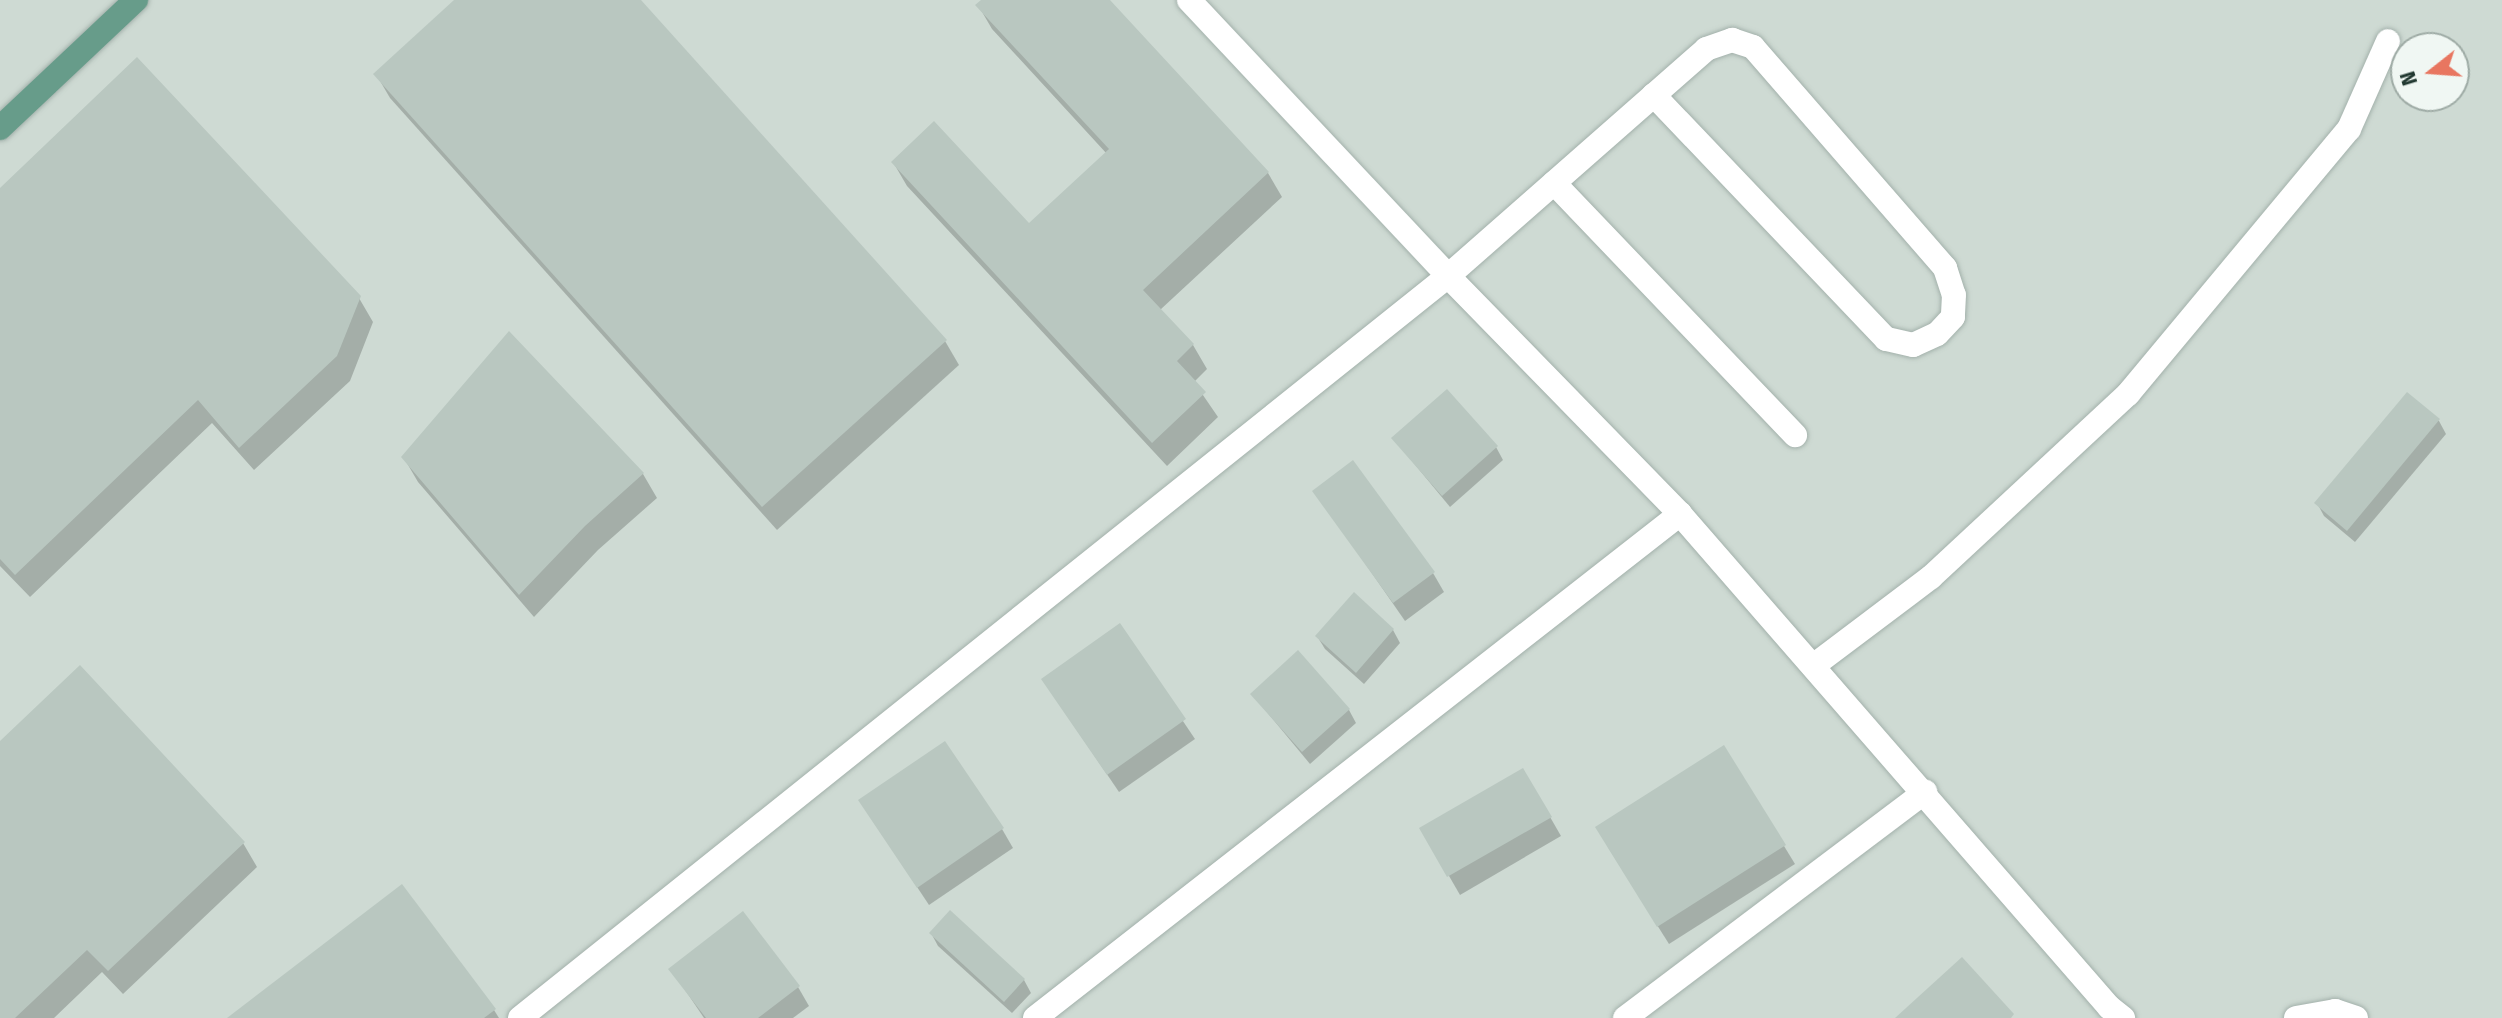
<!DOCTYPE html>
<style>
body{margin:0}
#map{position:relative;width:2502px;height:1018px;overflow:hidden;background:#e0eae5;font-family:"Fira Sans Condensed",sans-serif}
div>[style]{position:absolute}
.built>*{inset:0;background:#cedad3}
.shadow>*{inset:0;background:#0003}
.building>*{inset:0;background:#b9c7c0}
.roads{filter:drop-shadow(0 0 2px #a3b1ab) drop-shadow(0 0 2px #a3b1ab)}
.minor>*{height:24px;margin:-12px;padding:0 12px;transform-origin:12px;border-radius:12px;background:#fff}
.major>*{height:24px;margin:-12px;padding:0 12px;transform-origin:12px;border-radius:12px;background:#679c8a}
span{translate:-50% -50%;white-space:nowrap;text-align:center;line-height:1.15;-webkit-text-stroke:6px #f0f7f3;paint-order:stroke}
.north{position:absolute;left:2390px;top:32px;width:80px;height:80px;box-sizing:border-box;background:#f0f7f3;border:2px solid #9eaba5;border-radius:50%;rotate:253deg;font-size:22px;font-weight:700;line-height:32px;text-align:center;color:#223931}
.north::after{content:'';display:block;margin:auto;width:28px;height:36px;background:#e87660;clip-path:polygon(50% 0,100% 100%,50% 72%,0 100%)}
</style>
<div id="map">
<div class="built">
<div style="clip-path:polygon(evenodd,0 0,2502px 0,2502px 1018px,0 1018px,0 0,2406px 48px,2454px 48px,2454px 96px,2406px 96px,2406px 48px)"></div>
</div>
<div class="shadow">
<div style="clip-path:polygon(457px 0,639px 0,945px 341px,959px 365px,777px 530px,390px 98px,376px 74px)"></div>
<div style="clip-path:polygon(984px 0,1107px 0,1268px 173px,1282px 197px,1160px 310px,1193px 345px,1207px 369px,1194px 382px,1218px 417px,1167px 466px,907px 186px,893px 162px,1029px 226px,1107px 154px,992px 29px,978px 5px)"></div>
<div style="clip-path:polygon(0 191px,359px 298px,373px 322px,350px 381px,254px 470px,212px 423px,30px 597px,0 566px)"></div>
<div style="clip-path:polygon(2408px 395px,2439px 421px,2446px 434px,2355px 542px,2324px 516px,2317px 503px)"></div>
<div style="clip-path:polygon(1393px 438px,1496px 447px,1503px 460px,1450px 507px)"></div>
<div style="clip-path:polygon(404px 458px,643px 474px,657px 498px,598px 550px,534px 617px,418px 482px)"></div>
<div style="clip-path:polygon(1315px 491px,1433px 573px,1444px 592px,1405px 621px)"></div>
<div style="clip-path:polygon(1354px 595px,1393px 630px,1400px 643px,1364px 684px,1325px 649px,1317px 636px)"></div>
<div style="clip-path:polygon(1119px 626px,1195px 739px,1119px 792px,1043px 680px)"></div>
<div style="clip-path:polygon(1252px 694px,1349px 710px,1356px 723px,1310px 764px)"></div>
<div style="clip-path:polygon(0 743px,243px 843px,257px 867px,123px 994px,102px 972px,54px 1018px,0 1018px)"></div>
<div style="clip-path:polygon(1523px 770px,1561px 836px,1460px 895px,1422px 829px)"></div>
<div style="clip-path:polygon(860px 801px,1002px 829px,1013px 848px,929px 905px)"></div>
<div style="clip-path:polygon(1784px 846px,1795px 864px,1669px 944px,1608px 847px)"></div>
<div style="clip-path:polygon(931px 933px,1024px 980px,1031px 993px,1012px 1013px,938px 946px)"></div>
<div style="clip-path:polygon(671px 969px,798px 987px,809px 1006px,793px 1018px,704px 1018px)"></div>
<div style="clip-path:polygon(494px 1010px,499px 1018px,230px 1018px)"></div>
</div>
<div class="building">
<div style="clip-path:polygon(454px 0,641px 0,947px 340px,762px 507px,373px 74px)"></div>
<div style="clip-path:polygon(981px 0,1110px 0,1269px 172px,1143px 290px,1194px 344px,1177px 361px,1206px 392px,1152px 443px,891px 162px,934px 121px,1029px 223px,1109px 149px,975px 5px)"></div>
<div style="clip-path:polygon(137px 57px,361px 296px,337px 356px,239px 448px,198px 400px,15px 575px,0 559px,0 188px)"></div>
<div style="clip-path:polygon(509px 331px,644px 473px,585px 526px,519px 595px,401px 457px)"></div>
<div style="clip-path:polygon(1447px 389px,1498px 446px,1442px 496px,1391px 438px)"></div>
<div style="clip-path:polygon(2407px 392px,2440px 419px,2347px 531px,2314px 503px)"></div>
<div style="clip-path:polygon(1353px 460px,1435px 572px,1393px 603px,1312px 491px)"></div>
<div style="clip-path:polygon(1354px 592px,1394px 629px,1356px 673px,1315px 636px)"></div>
<div style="clip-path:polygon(1120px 623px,1186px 719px,1107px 775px,1041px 679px)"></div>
<div style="clip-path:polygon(1298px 650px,1350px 709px,1302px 752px,1250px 694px)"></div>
<div style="clip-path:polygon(80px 665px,245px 842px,108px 971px,87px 950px,15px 1018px,0 1018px,0 741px)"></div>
<div style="clip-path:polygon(945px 741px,1004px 828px,917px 888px,858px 800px)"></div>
<div style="clip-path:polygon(1724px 745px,1786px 845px,1657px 927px,1595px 827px)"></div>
<div style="clip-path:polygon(1523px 768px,1552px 817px,1447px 877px,1419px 828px)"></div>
<div style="clip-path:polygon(402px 884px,496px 1009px,484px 1018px,227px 1018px)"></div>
<div style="clip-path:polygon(950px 910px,1025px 979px,1004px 1002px,929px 933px)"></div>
<div style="clip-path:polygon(743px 911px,800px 986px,758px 1018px,706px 1018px,668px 969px)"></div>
<div style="clip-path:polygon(1962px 957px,2014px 1014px,2011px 1018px,1895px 1018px)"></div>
</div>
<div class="roads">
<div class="minor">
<div style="left:1189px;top:0;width:378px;rotate:46.8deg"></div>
<div style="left:1448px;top:276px;width:332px;rotate:45.7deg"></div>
<div style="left:1680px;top:514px;width:654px;rotate:48.97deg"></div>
<div style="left:2109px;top:1007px;width:18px;rotate:38deg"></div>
<div style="left:1554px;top:183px;width:349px;rotate:46.3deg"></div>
<div style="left:1813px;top:666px;width:148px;rotate:-37deg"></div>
<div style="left:1931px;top:577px;width:269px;rotate:-42.9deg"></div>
<div style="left:2128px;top:394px;width:345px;rotate:-50.2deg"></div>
<div style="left:2349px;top:129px;width:96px;rotate:-66.1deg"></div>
<div style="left:520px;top:1018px;width:1188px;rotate:-38.64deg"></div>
<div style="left:1448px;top:276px;width:344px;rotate:-41.3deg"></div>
<div style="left:1706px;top:49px;width:28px;rotate:-19deg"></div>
<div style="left:1732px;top:40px;width:22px;rotate:18deg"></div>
<div style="left:1753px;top:47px;width:293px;rotate:49deg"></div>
<div style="left:1945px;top:268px;width:28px;rotate:72deg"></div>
<div style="left:1954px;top:295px;width:22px;rotate:93deg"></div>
<div style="left:1953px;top:317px;width:23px;rotate:133deg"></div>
<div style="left:1937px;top:334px;width:26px;rotate:155deg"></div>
<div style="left:1913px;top:345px;width:28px;rotate:-167deg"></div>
<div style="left:1886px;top:339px;width:337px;rotate:-133.6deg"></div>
<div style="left:1035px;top:1018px;width:819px;rotate:-38deg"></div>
<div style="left:1625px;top:1018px;width:376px;rotate:-37deg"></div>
<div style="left:2296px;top:1018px;width:40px;rotate:-10deg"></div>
<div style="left:2335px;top:1011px;width:22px;rotate:18deg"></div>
</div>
<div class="major">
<div style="left:0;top:128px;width:187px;rotate:-43.3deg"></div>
</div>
</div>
<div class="north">N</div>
</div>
